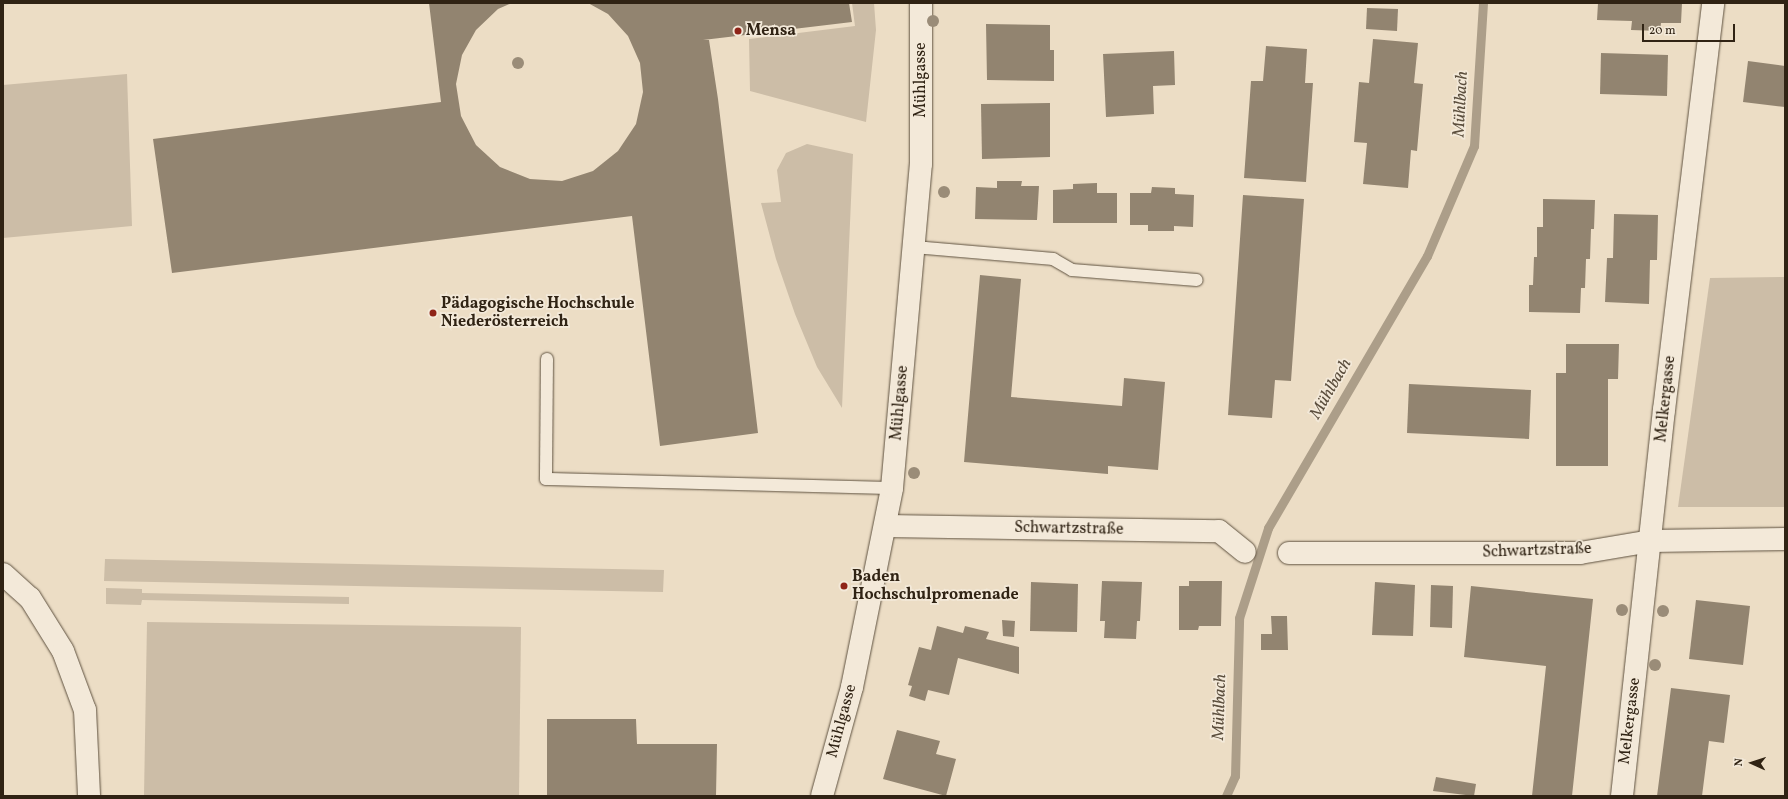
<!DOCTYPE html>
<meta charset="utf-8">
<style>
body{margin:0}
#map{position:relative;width:1788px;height:799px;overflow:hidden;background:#ecddc5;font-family:Vollkorn,serif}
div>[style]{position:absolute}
.green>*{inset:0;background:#ccbda7}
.stream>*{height:9px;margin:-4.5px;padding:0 4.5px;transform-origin:4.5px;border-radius:4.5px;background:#ac9e89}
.building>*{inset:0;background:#928470}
.roads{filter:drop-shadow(0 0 1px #5f5240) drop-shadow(0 0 1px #5f5240)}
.lane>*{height:12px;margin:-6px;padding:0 6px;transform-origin:6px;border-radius:6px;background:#f3e9d9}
.street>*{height:22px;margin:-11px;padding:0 11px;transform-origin:11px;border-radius:11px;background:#f3e9d9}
.secondary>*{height:22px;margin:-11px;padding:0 11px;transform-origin:11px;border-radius:11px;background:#f3e9d9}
.trees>*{width:12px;height:12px;margin:-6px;border-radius:50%;background:#9a8c78}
.dots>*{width:11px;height:11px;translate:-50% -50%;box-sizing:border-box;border:2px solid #f3e9d9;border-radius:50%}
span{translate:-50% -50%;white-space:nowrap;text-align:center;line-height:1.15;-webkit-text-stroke:3.5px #f3e9d9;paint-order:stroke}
.poi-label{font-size:16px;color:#302314;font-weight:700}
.left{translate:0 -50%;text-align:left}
.street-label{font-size:16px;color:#302314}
.water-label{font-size:17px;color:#5b4e3d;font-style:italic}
.frame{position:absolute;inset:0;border:4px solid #302314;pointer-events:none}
.north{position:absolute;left:1732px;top:743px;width:40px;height:40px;-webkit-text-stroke:3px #f3e9d9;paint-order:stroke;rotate:273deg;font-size:11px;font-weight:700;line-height:16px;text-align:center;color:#302314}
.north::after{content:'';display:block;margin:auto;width:14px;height:18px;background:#302314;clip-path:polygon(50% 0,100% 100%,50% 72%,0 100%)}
.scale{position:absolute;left:1642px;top:24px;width:93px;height:18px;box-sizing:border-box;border:2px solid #302314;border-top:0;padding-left:5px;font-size:12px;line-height:14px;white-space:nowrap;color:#302314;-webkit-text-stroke:3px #f3e9d9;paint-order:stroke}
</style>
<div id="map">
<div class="green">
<div style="clip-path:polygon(852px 3px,874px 3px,876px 30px,866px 122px,750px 91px,749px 39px,855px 26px)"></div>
<div style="clip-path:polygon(127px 74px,132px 226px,3px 238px,3px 85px)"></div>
<div style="clip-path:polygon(807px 144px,853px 154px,842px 408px,817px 367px,795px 314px,776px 259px,761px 203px,781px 202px,777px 170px,786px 153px)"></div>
<div style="clip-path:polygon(1785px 277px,1785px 507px,1678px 507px,1710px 278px)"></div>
<div style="clip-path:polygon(105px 559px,664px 570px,663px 592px,104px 581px)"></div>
<div style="clip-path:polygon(106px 588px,142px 589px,142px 593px,349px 597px,349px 604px,142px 600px,141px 605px,106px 604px)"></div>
<div style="clip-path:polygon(147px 622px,521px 627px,519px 796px,144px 796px)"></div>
</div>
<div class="stream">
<div style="left:1226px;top:796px;width:22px;rotate:-66deg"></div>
<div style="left:1235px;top:776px;width:158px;rotate:-88.5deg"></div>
<div style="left:1239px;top:618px;width:95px;rotate:-72.1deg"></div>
<div style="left:1268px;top:528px;width:315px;rotate:-59.7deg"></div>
<div style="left:1427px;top:256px;width:120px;rotate:-66.9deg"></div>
<div style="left:1474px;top:146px;width:143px;rotate:-86.4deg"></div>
</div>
<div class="building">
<div style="clip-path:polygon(429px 3px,512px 3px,498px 9px,476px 30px,462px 55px,456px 84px,461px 116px,476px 145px,500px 167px,530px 179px,562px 181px,593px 171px,618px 151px,636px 124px,643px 92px,640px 63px,628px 36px,608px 14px,588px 3px,849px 3px,852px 22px,703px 40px,709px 40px,718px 99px,758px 433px,660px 446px,632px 216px,172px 273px,153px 139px,441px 102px)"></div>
<div style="clip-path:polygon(1598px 3px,1682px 3px,1681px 23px,1661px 23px,1660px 31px,1631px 30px,1632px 21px,1597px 20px)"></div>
<div style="clip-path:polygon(1367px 8px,1398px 9px,1397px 31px,1366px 29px)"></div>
<div style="clip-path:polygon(986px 24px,1050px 25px,1050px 50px,1054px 50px,1054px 81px,987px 80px)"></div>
<div style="clip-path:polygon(1373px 39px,1418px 43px,1414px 83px,1423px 84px,1417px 151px,1411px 150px,1408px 188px,1363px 184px,1367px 143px,1354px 142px,1359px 82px,1369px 83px)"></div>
<div style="clip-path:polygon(1266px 46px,1307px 49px,1305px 83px,1313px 83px,1306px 182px,1244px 178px,1251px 81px,1263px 81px)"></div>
<div style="clip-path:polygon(1174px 51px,1175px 85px,1153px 86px,1154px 114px,1106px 117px,1103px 54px)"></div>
<div style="clip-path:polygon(1601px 53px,1668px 55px,1667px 96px,1600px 94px)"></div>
<div style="clip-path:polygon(1748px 61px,1785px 66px,1785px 107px,1743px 102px)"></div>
<div style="clip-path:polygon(1050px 103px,1050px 157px,982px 159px,981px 104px)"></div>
<div style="clip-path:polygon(997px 181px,1022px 181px,1021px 186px,1039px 186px,1037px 220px,975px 219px,976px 187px,997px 188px)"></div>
<div style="clip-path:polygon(1097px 183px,1097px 193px,1117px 193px,1117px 223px,1053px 223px,1053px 190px,1073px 189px,1073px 184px)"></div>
<div style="clip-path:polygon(1152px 187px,1175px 188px,1175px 194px,1194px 195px,1193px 227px,1174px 226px,1174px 231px,1148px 231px,1148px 225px,1130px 225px,1130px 193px,1151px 193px)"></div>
<div style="clip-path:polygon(1243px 195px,1304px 199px,1291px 381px,1275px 380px,1272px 418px,1228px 415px)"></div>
<div style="clip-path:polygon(1543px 199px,1595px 200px,1594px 229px,1591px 229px,1590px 259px,1586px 259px,1585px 288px,1581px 288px,1580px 313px,1529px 312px,1529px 285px,1533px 285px,1534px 257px,1537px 257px,1537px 227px,1543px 227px)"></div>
<div style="clip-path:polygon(1614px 214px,1658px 215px,1657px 260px,1650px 260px,1649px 304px,1605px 302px,1607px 258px,1613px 258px)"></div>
<div style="clip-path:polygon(980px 275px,1021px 279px,1011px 397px,1122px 406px,1124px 378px,1165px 382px,1158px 470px,1108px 466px,1108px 474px,964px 462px)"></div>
<div style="clip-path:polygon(1566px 344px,1619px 344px,1618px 379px,1608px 379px,1608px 466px,1556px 466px,1556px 373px,1566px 373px)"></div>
<div style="clip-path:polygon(1409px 384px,1531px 390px,1529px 439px,1407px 433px)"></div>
<div style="clip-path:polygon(1102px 581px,1142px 582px,1140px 621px,1137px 621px,1136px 639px,1104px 638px,1105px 621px,1100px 621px)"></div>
<div style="clip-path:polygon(1189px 581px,1222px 581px,1221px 626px,1199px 626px,1198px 630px,1179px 630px,1179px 586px,1189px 586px)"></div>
<div style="clip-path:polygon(1031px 582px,1078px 584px,1077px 632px,1030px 631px)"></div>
<div style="clip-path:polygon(1375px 582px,1415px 585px,1413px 636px,1372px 635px)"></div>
<div style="clip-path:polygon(1431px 585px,1453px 586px,1452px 628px,1430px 627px)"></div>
<div style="clip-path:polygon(1471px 586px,1593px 599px,1572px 796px,1532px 796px,1546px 666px,1464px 657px)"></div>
<div style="clip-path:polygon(1696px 600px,1750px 606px,1743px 665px,1689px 659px)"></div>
<div style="clip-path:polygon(1271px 616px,1287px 616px,1288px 650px,1261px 650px,1261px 634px,1272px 634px)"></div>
<div style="clip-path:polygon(1002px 620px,1015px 621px,1014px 637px,1003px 636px)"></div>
<div style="clip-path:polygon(937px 626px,963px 633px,965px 626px,989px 632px,986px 639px,1019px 647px,1019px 674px,958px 658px,949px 695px,928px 690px,925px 701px,909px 696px,912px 686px,908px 685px,919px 647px,931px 650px)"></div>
<div style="clip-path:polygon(1671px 688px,1730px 695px,1724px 743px,1709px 741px,1702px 796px,1657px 796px)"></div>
<div style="clip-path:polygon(547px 719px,636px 719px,637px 744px,717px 744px,716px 796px,547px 796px)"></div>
<div style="clip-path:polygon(897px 730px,940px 741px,936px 754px,956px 759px,946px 796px,883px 779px)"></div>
<div style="clip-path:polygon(1436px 777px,1476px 784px,1474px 796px,1433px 791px)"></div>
</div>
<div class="roads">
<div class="lane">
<div style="left:914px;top:247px;width:140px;rotate:4.9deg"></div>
<div style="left:1053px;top:259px;width:22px;rotate:30deg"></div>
<div style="left:1072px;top:270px;width:125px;rotate:4.6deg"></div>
<div style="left:547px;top:359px;width:120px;rotate:90.5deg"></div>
<div style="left:546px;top:479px;width:346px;rotate:1.5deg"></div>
</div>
<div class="street">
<div style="left:886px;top:526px;width:333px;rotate:0.9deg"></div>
<div style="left:1219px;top:531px;width:33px;rotate:39deg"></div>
<div style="left:1289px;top:553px;width:291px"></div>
<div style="left:1580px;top:553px;width:72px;rotate:-9.6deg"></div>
<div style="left:1651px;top:541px;width:134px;rotate:-0.9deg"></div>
<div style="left:3px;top:574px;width:36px;rotate:42deg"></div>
<div style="left:30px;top:598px;width:62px;rotate:58.1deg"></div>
<div style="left:63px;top:651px;width:63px;rotate:69.6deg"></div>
<div style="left:85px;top:710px;width:86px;rotate:87.3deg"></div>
<div style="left:1622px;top:796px;width:388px;rotate:-83.8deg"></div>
<div style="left:1664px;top:410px;width:410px;rotate:-83.1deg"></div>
</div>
<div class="secondary">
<div style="left:822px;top:796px;width:113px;rotate:-74.6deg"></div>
<div style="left:852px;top:687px;width:203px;rotate:-78.6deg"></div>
<div style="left:892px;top:488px;width:325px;rotate:-84.9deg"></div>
<div style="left:921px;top:164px;width:161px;rotate:-90deg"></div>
</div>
</div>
<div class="trees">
<div style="left:933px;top:21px"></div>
<div style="left:518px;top:63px"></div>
<div style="left:944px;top:192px"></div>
<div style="left:914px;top:473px"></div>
<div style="left:1622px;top:610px"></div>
<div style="left:1663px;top:611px"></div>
<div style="left:1655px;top:665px"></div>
</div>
<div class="dots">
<div style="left:738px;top:31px;background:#8f2418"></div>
<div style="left:433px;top:313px;background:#8f2418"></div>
<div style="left:844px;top:586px;background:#8f2418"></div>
</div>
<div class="poi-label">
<span class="left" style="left:746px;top:31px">Mensa</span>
<span class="left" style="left:441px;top:313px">Pädagogische Hochschule<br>Niederösterreich</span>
<span class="left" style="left:852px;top:586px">Baden<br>Hochschulpromenade</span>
</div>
<div class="street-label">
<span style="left:921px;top:80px;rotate:-90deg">Mühlgasse</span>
<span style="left:1666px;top:399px;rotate:-84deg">Melkergasse</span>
<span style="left:900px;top:403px;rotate:-85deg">Mühlgasse</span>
<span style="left:1069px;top:529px;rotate:1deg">Schwartzstraße</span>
<span style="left:1537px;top:551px;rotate:-2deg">Schwartzstraße</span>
<span style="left:842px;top:721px;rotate:-75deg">Mühlgasse</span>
<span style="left:1630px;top:721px;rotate:-83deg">Melkergasse</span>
</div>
<div class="water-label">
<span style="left:1461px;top:104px;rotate:-87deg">Mühlbach</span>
<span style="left:1331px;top:389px;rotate:-60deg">Mühlbach</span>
<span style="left:1220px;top:707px;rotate:-88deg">Mühlbach</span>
</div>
<div class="frame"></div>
<div class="north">N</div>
<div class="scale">20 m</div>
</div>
